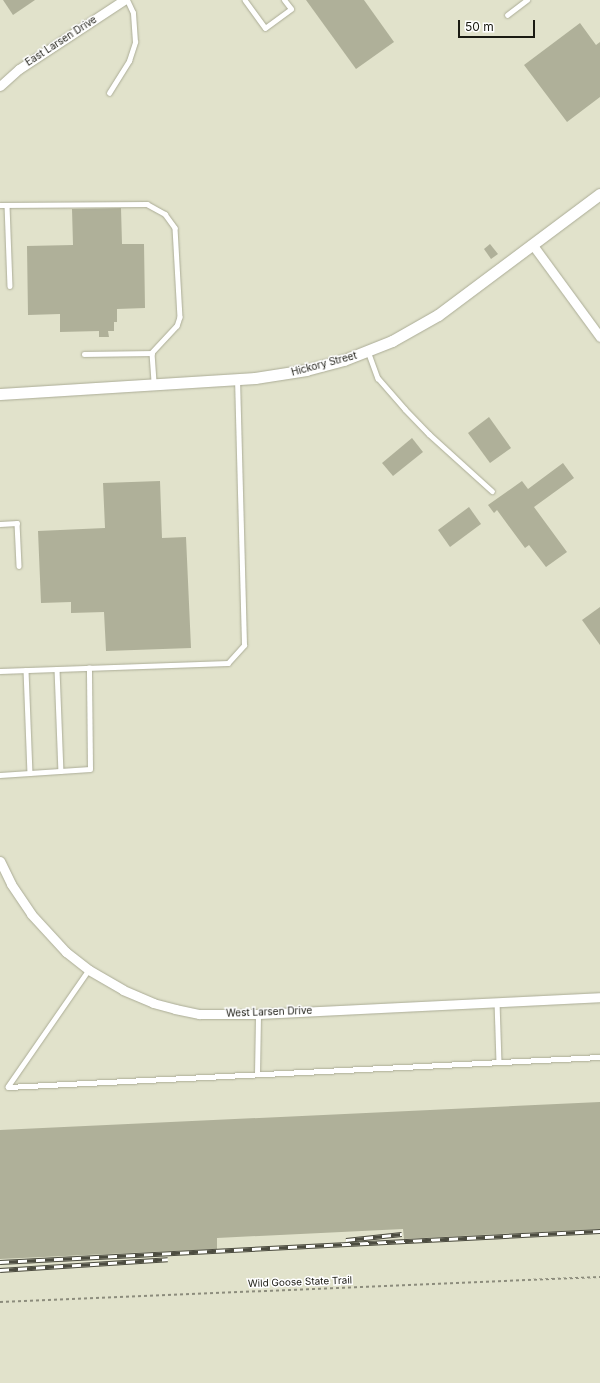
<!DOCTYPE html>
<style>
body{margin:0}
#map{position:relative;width:600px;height:1383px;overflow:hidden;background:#e1e2cb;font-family:Inter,sans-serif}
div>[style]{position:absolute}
.building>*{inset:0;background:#afb099}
.path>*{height:2px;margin-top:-1px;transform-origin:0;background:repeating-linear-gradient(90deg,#8c8c7c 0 3px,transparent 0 6px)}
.roads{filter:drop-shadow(0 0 1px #abac96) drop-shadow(0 0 1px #abac96)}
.service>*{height:4.5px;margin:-2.25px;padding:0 2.25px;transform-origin:2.25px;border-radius:2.25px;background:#fff}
.minor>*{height:9px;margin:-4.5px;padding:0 4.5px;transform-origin:4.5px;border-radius:4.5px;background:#fff}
.tertiary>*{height:11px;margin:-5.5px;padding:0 5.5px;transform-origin:5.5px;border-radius:5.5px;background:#fff}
.rail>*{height:4.5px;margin-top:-2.25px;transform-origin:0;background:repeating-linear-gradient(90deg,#fff 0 9px,#4c4c40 0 18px);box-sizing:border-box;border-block:1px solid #4c4c40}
span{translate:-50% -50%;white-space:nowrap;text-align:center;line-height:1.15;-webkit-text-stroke:3px #fff;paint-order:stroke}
.street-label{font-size:10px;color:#1a1a12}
.scale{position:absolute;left:458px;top:20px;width:77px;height:18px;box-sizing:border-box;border:2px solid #1a1a12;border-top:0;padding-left:5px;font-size:12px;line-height:14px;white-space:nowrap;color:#1a1a12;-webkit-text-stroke:3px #fff;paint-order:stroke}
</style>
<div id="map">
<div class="building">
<div style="clip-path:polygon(3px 0,35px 0,13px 15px)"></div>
<div style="clip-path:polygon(306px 0,364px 0,394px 42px,356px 69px)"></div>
<div style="clip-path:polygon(580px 23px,596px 45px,600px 42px,600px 97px,567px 122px,524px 65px)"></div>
<div style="clip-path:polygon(121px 208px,122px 244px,144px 244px,145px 308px,117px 309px,117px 322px,114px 322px,114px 331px,108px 331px,109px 337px,99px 337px,99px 331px,60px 332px,60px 314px,28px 315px,27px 246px,73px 245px,72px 209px)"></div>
<div style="clip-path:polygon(490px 244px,498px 254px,491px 259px,484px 249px)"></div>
<div style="clip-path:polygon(489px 417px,511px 448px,490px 463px,468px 433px)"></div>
<div style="clip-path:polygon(412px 438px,423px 452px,393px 476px,382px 463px)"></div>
<div style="clip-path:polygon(563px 463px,574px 478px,534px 507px,567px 552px,546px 567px,529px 545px,525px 548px,497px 510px,494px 513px,488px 505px,522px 481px,528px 489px)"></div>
<div style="clip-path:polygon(160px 481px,162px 538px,186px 537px,191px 648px,106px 651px,104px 612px,71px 613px,71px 602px,41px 603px,38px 531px,105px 528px,103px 483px)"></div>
<div style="clip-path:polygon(469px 507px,481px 524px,450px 547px,438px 530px)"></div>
<div style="clip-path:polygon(600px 607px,600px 645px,582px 620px)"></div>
<div style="clip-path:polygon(600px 1102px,600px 1229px,404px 1239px,403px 1229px,217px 1238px,217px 1249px,0 1259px,0 1130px)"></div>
</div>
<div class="path">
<div style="left:0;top:1302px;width:601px;rotate:-2.39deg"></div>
</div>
<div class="roads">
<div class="service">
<div style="left:245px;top:0;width:34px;rotate:54deg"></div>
<div style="left:265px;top:28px;width:32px;rotate:-36deg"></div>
<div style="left:291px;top:9px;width:11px;rotate:-128deg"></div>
<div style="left:507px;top:15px;width:25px;rotate:-37deg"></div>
<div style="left:109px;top:93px;width:38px;rotate:-58deg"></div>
<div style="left:129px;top:61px;width:20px;rotate:-72deg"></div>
<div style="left:135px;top:42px;width:29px;rotate:-94deg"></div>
<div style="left:133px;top:13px;width:14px;rotate:-115deg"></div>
<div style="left:0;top:205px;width:147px;rotate:-0.4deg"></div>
<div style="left:147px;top:204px;width:21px;rotate:29deg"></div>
<div style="left:165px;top:214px;width:17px;rotate:54deg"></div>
<div style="left:175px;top:228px;width:89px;rotate:86.8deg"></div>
<div style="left:180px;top:317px;width:9px;rotate:108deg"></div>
<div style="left:177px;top:326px;width:37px;rotate:133deg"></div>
<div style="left:152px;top:353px;width:32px;rotate:86deg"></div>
<div style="left:7px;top:205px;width:81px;rotate:87.9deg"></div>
<div style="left:368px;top:351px;width:29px;rotate:70deg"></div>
<div style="left:378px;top:378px;width:41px;rotate:48.9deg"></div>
<div style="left:405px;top:409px;width:35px;rotate:46deg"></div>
<div style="left:429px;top:434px;width:85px;rotate:42.1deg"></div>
<div style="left:84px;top:354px;width:68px;rotate:-0.8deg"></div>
<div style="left:0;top:524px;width:17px;rotate:-3deg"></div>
<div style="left:17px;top:523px;width:43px;rotate:87.3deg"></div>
<div style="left:57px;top:669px;width:102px;rotate:87.8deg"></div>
<div style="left:26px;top:670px;width:103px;rotate:87.8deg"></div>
<div style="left:0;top:671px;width:228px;rotate:-2deg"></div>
<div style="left:228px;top:663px;width:24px;rotate:-48deg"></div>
<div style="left:244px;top:645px;width:265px;rotate:-91.5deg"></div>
<div style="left:0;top:775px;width:90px;rotate:-3.8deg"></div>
<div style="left:90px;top:769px;width:101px;rotate:-90.6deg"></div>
<div style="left:89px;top:970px;width:142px;rotate:124.7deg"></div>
<div style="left:8px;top:1087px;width:593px;rotate:-2.9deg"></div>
<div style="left:497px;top:1002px;width:60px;rotate:88.1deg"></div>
<div style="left:257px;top:1074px;width:60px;rotate:-89deg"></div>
</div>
<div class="minor">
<div style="left:0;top:86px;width:25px;rotate:-42deg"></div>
<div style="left:19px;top:69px;width:126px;rotate:-33.3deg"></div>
<div style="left:532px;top:244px;width:115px;rotate:53.8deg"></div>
<div style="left:0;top:861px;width:25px;rotate:64deg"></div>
<div style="left:11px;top:884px;width:36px;rotate:56deg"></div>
<div style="left:31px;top:914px;width:52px;rotate:47.4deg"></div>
<div style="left:66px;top:952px;width:29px;rotate:38deg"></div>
<div style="left:89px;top:970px;width:39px;rotate:30deg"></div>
<div style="left:123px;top:990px;width:33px;rotate:23deg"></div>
<div style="left:153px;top:1003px;width:23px;rotate:15deg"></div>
<div style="left:175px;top:1009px;width:25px;rotate:12deg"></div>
<div style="left:199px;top:1014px;width:59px"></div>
<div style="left:258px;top:1014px;width:342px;rotate:-2.8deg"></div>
</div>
<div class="tertiary">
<div style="left:0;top:394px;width:256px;rotate:-3.6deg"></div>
<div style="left:255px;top:378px;width:52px;rotate:-8.9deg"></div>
<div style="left:306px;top:370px;width:39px;rotate:-15deg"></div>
<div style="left:344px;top:360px;width:52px;rotate:-21.6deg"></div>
<div style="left:392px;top:341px;width:53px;rotate:-29.5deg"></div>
<div style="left:438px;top:315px;width:202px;rotate:-36.8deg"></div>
</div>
</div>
<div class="rail">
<div style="left:346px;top:1240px;width:56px;rotate:-6.1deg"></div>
<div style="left:0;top:1262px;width:601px;rotate:-2.96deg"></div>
<div style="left:0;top:1270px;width:168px;rotate:-3.7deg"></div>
</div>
<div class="street-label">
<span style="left:61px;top:41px;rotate:-33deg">East Larsen Drive</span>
<span style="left:324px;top:364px;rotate:-15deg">Hickory Street</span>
<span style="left:269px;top:1012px;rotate:-2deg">West Larsen Drive</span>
<span style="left:300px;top:1282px;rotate:-2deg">Wild Goose State Trail</span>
</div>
<div class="scale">50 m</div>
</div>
